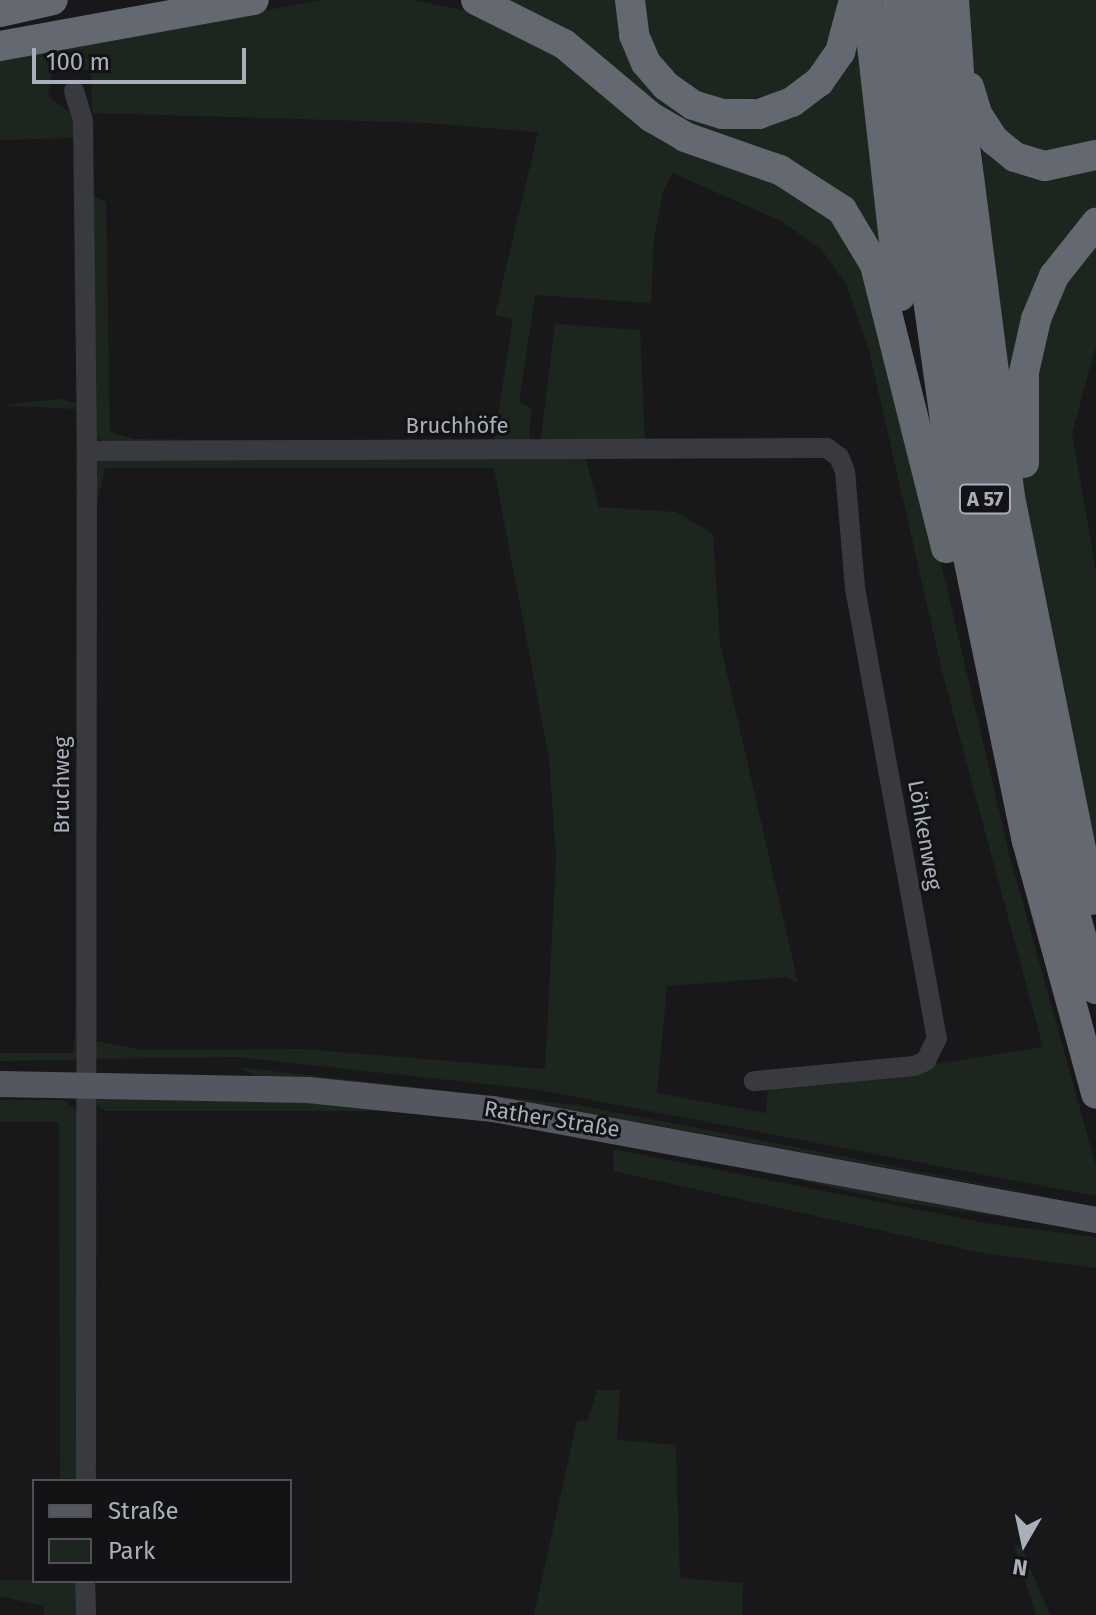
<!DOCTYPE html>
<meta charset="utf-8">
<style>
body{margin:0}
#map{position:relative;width:1096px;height:1615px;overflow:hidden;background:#18181a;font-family:"Fira Sans",sans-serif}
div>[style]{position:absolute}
.green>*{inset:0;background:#1d261e}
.minor>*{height:20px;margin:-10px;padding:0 10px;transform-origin:10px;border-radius:10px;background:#383a3f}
.major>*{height:26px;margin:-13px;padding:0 13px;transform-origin:13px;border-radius:13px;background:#54575f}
.highway>*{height:30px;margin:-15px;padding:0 15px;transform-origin:15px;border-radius:15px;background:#646871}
span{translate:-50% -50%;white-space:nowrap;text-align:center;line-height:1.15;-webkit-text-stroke:6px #131315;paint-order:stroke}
.shield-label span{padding:2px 6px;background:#131315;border:2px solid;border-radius:6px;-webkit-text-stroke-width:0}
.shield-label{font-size:20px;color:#a9afbb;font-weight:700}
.street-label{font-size:22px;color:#a9afbb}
.legend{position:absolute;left:32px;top:1479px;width:260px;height:104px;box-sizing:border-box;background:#131315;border:2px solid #4f5157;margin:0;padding:10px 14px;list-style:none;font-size:24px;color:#a9afbb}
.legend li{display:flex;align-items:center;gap:16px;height:40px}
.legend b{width:40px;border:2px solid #4f5157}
.north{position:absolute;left:984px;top:1503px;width:80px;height:80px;-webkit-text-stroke:6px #131315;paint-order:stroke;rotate:189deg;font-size:22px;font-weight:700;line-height:32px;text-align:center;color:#a9afbb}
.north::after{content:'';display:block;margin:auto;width:28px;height:36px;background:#a9afbb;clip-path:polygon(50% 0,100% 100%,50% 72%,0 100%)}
.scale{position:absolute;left:32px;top:48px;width:214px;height:36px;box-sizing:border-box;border:4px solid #a9afbb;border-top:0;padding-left:10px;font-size:24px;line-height:28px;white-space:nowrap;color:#a9afbb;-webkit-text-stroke:6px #131315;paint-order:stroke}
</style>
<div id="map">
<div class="green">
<div style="clip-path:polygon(evenodd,321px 0,412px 0,467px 11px,546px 48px,684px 152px,767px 180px,833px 217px,852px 243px,900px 389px,1010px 857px,1096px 1166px,1096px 1196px,539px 1090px,237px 1057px,93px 1059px,92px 463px,102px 453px,585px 457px,599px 507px,676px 512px,713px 534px,720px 643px,798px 983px,787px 977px,667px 986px,657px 1093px,766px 1113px,768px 1090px,1043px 1047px,943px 675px,869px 350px,846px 284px,822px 250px,781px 221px,673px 173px,663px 191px,654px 238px,651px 303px,535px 295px,519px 403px,531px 408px,529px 445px,493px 447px,513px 319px,495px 315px,538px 132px,429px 123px,92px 113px,91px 70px,52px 70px,48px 96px,76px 117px,75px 138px,0 140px,0 60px,321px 0,105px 468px,494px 468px,549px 758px,556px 858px,545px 1069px,303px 1049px,143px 1050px,96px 1041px,96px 506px,105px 468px)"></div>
<div style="clip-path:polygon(492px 0,625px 0,652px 78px,771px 113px,856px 18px,884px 257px,867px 229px,706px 137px)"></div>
<div style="clip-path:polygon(642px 0,844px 0,817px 64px,798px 83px,784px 92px,735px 102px,698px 93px,667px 69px,645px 32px)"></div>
<div style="clip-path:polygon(963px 0,1096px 0,1096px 346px,1072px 433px,1096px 572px,1096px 871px,1042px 601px,991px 296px,979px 97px)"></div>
<div style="clip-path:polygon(94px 197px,106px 202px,110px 432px,134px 439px,458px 442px,102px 441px,94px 436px)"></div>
<div style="clip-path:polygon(555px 324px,640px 330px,645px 446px,540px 446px)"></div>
<div style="clip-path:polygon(60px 399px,76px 403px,81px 410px,76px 1060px,0 1061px,0 1053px,73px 1053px,75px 1034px,76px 409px,0 405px)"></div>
<div style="clip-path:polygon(236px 1067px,583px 1106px,1083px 1203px,549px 1106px,255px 1075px)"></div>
<div style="clip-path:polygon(280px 1095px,403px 1111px,105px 1111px,95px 1103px,99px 1097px)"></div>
<div style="clip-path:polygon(0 1100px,63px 1100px,78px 1112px,78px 1481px,60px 1481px,59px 1122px,0 1122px)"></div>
<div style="clip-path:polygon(613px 1149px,985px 1223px,1096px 1237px,1096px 1268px,982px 1253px,614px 1171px)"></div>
<div style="clip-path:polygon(725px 1163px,1079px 1228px,893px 1201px)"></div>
<div style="clip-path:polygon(597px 1390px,620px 1390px,617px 1440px,676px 1445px,680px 1578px,743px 1583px,742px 1615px,534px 1615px,577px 1421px,588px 1420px)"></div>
<div style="clip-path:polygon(1014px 1545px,1021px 1546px,1050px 1615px,1036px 1615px)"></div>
<div style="clip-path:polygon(0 1580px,80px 1581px,79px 1615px,44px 1615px,43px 1606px,0 1596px)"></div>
</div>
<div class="minor">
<div style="left:74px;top:91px;width:31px;rotate:73deg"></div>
<div style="left:83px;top:121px;width:330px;rotate:89.3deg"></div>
<div style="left:87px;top:451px;width:1030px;rotate:90.06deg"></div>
<div style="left:87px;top:451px;width:740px;rotate:-0.23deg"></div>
<div style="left:827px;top:448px;width:15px;rotate:37deg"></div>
<div style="left:839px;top:457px;width:15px;rotate:67deg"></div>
<div style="left:845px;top:471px;width:117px;rotate:85.1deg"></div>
<div style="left:855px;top:588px;width:457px;rotate:79.7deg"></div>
<div style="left:937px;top:1038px;width:25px;rotate:116deg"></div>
<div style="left:926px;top:1061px;width:13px;rotate:157deg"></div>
<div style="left:914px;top:1066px;width:161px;rotate:174.6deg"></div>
<div style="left:85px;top:1581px;width:34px;rotate:88deg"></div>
</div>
<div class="major">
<div style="left:0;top:1084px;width:308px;rotate:1.1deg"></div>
<div style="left:308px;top:1090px;width:186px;rotate:5.9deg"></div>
<div style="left:493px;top:1109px;width:613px;rotate:10.43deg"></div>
</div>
<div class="highway">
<div style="left:476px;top:0;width:98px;rotate:26.6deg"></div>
<div style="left:564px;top:44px;width:114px;rotate:40deg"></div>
<div style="left:651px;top:117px;width:39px;rotate:30deg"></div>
<div style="left:685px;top:137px;width:101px;rotate:19.2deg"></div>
<div style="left:780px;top:170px;width:74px;rotate:32.8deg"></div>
<div style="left:842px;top:210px;width:64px;rotate:59deg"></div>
<div style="left:875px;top:265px;width:292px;rotate:75.9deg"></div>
<div style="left:630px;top:0;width:35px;rotate:83deg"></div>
<div style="left:634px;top:35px;width:30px;rotate:67deg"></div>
<div style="left:646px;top:63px;width:30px;rotate:49deg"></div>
<div style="left:666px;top:86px;width:33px;rotate:35deg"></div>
<div style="left:693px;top:105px;width:31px;rotate:17deg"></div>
<div style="left:723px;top:114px;width:36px"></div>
<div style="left:759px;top:114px;width:35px;rotate:-20deg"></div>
<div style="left:792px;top:102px;width:34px;rotate:-37deg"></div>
<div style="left:819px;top:82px;width:37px;rotate:-55deg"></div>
<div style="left:840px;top:52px;width:54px;rotate:-74.9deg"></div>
<div style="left:867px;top:0;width:298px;rotate:83.6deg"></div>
<div style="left:897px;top:0;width:222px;rotate:84.8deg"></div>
<div style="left:917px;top:221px;width:286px;rotate:82deg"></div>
<div style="left:957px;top:504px;width:344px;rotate:78.3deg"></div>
<div style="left:1027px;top:841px;width:262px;rotate:74.7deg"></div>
<div style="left:925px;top:0;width:215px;rotate:84.7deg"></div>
<div style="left:945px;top:214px;width:290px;rotate:82.1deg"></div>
<div style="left:985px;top:501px;width:344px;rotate:78.4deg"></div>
<div style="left:1054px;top:838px;width:157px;rotate:74.5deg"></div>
<div style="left:954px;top:0;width:130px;rotate:86deg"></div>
<div style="left:963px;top:130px;width:370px;rotate:82.7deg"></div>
<div style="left:1010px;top:497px;width:411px;rotate:78.6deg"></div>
<div style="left:0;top:12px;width:54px;rotate:-12.8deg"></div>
<div style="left:0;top:46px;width:258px;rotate:-10.3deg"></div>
<div style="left:969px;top:87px;width:28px;rotate:73deg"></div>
<div style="left:977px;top:114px;width:31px;rotate:57deg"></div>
<div style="left:994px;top:140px;width:27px;rotate:39deg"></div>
<div style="left:1015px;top:157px;width:31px;rotate:17deg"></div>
<div style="left:1045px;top:166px;width:52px;rotate:-12.2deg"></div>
<div style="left:1024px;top:463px;width:91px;rotate:-90deg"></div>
<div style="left:1024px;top:372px;width:54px;rotate:-77.2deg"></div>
<div style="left:1036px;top:319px;width:47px;rotate:-67.3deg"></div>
<div style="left:1054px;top:276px;width:68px;rotate:-51.6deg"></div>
</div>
<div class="shield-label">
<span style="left:985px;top:499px">A 57</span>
</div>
<div class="street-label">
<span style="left:457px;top:426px">Bruchhöfe</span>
<span style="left:62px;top:785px;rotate:-90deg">Bruchweg</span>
<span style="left:925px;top:835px;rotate:80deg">Löhkenweg</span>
<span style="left:552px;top:1119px;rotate:9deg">Rather Straße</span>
</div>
<ul class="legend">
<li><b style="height:10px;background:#54575f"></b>Straße</li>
<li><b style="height:22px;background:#1d261e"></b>Park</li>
</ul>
<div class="north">N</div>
<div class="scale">100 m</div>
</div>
